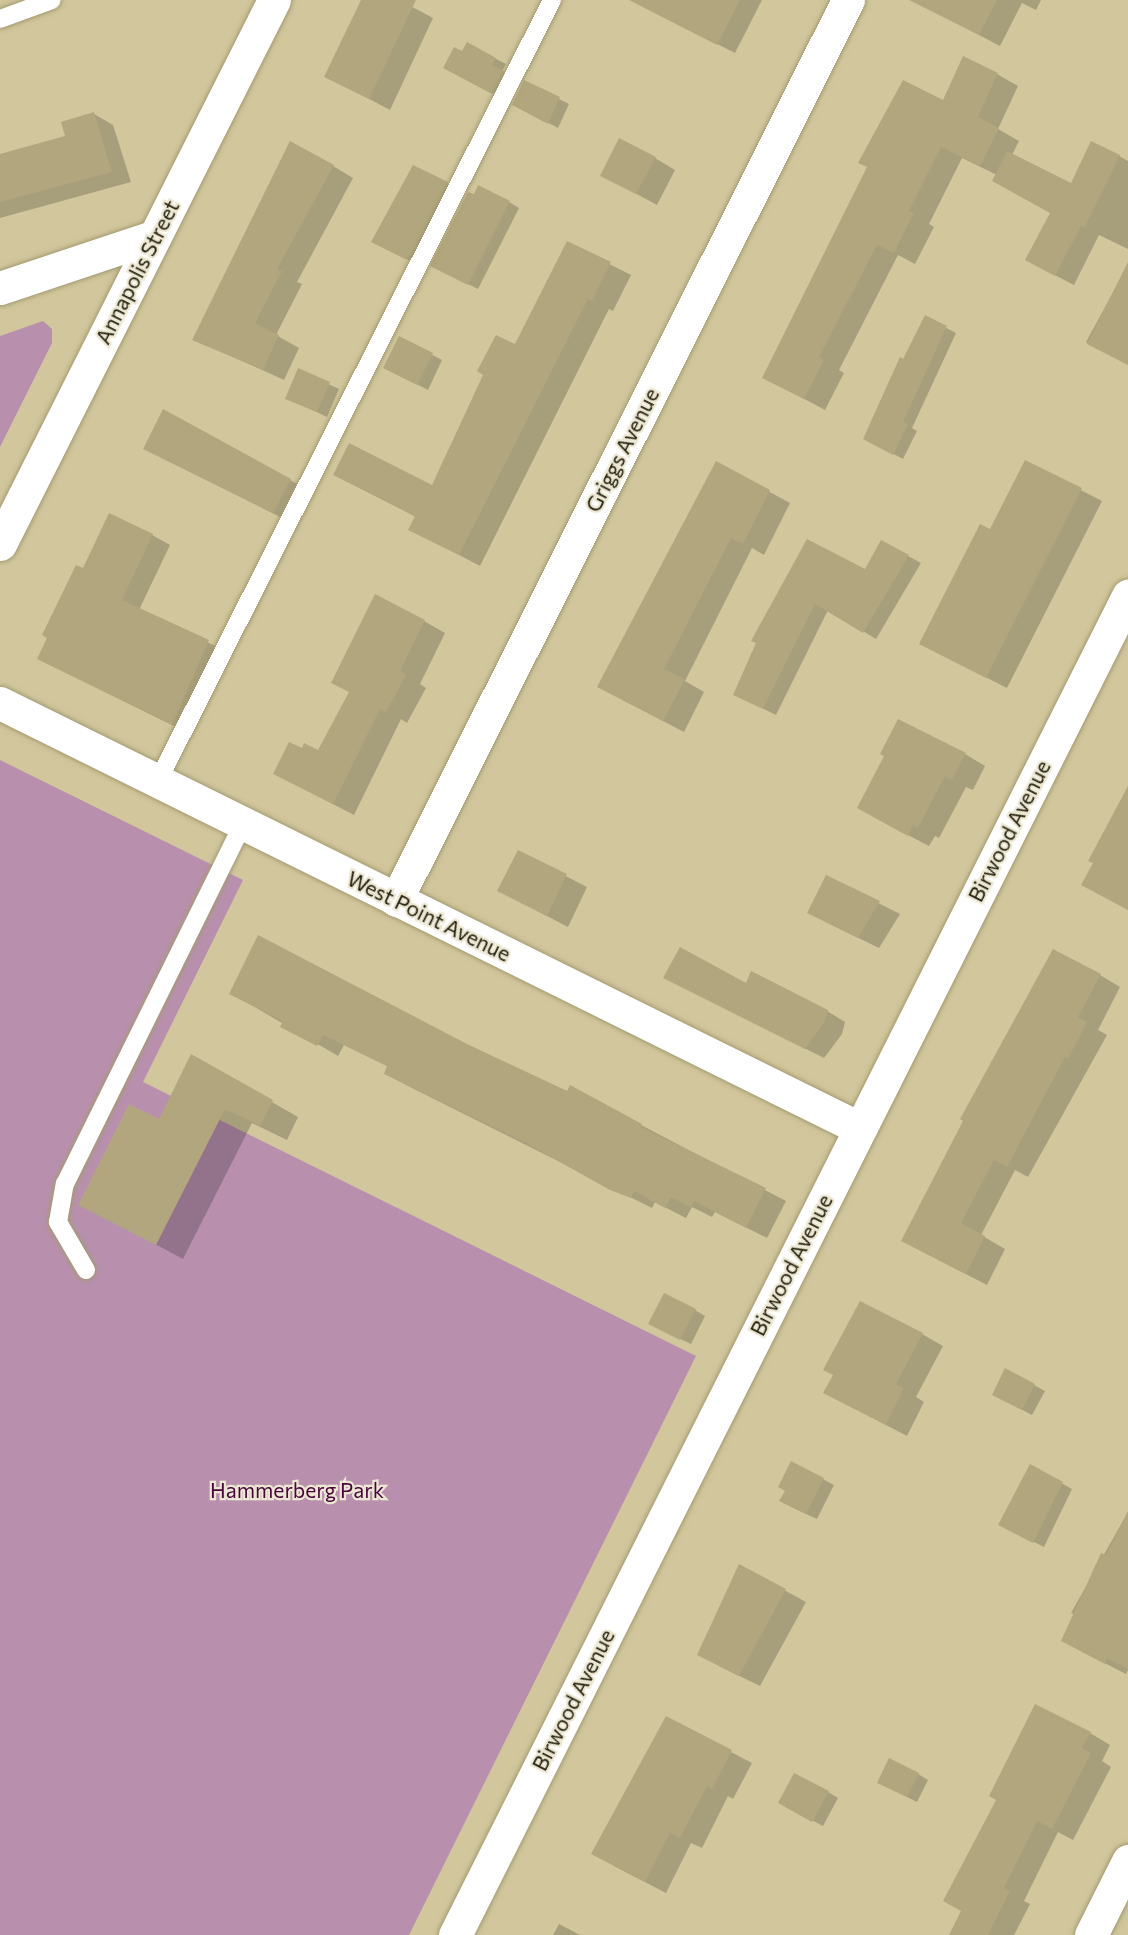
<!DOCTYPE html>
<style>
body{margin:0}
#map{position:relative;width:1128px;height:1935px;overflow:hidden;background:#d1c69c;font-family:Commissioner,sans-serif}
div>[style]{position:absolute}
.green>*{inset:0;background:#b890ae}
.shadow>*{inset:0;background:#0003}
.building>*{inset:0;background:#b1a67d}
.roads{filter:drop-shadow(0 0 2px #a49a71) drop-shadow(0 0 2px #a49a71)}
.lane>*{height:18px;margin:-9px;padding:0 9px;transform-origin:9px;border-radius:9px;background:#fff}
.street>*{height:33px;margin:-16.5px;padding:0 16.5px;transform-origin:16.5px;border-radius:16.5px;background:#fff}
span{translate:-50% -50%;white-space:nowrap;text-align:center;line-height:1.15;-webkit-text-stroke:4.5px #ece7d2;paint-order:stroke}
.street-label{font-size:21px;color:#252110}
.park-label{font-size:21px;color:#49043f}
</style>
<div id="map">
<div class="green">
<div style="clip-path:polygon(43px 321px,52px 329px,52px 343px,0 447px,0 336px)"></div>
<div style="clip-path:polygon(0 760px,243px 880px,143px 1082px,696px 1356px,409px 1935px,0 1935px)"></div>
</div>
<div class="shadow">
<div style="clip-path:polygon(363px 0,399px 0,433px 18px,390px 110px,326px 76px)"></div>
<div style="clip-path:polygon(657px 0,762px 0,735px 53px,670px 20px)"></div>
<div style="clip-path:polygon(949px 0,1041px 0,1036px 10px,1022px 3px,1000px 46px,941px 15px)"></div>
<div style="clip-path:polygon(468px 44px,506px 64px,502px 71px,513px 78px,502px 99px,455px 73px)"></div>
<div style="clip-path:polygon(997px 74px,1018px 86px,998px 129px,1019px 141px,1012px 155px,1072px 185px,1119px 156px,1128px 161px,1128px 249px,1099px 235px,1074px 285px,1045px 270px,1052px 213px,997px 175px,962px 158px,929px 224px,934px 227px,915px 264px,898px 255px,839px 370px,844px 373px,825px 410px,763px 377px,944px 102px)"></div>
<div style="clip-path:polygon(525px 82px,569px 104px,558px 128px,524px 110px)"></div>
<div style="clip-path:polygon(94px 114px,113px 125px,131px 182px,0 218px,0 158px,67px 137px)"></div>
<div style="clip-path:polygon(655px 158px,675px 170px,657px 205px,602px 175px)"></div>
<div style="clip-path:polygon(333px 166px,353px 178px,297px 282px,302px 284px,276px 335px,299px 348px,284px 380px,194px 339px)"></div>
<div style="clip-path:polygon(447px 183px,457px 189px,416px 264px,383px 247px)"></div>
<div style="clip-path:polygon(474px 196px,509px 202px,519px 208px,478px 289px,442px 271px)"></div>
<div style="clip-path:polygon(568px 243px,631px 275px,613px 311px,609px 309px,480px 566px,410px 529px,416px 517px,356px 486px,433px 487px,515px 346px)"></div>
<div style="clip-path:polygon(1128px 265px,1128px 365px,1086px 342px)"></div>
<div style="clip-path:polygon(925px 317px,956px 333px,912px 428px,917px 431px,903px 459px,875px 444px,904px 361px)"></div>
<div style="clip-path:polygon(400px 338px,442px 360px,428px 390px,395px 373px)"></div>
<div style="clip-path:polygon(299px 370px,339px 389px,327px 417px,287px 398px)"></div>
<div style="clip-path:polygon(145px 449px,290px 480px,311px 492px,294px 524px)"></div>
<div style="clip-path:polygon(1026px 462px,1102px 501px,1007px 688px,942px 655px,991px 531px)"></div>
<div style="clip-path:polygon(716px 463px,790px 503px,764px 555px,752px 548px,685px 681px,704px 692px,684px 732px,619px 698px)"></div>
<div style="clip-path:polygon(152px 535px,170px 545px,139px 610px,226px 651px,190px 734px,57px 668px,84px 570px)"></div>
<div style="clip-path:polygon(908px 556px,921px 563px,876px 639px,828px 610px,776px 715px,734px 694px,757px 642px,753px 640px,866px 571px)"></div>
<div style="clip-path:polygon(424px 621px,445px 633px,420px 684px,426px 688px,407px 723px,401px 719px,354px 815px,275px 774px,302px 750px,319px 752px)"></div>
<div style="clip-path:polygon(965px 754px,985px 766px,973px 790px,966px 787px,939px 838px,935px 836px,929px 846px,879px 820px)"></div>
<div style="clip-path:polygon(519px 852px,587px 887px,568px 927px,499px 891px)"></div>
<div style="clip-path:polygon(827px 877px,900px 914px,879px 948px,830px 924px)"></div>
<div style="clip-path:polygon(1100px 975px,1120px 987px,1098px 1030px,1107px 1035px,1028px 1177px,1015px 1170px,981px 1235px,1005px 1249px,987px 1285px,923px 1252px)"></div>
<div style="clip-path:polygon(746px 985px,827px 1011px,845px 1022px,842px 1034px,824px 1058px,683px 987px)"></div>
<div style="clip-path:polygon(231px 993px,466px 1045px,641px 1125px,786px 1201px,767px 1238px,715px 1212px,712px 1217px,692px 1207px,686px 1218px,655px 1202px,652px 1208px,406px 1085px,386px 1073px,389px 1067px,344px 1045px,338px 1056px)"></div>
<div style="clip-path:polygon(192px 1056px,298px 1117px,287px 1140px,252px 1123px,183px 1259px,80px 1204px,159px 1121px)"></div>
<div style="clip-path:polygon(695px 1310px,705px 1316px,691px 1344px,660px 1329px)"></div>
<div style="clip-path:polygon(922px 1334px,943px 1346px,916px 1397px,924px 1402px,907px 1436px,825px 1393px)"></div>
<div style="clip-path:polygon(1006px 1370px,1045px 1391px,1032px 1415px,1004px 1400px)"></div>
<div style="clip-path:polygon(792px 1463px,834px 1485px,817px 1519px,791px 1507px,786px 1490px)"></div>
<div style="clip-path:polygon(1031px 1466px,1072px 1489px,1044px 1547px,1010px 1530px)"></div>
<div style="clip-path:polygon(1128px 1512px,1128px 1670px,1126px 1674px,1083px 1652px,1076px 1615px,1071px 1613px)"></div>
<div style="clip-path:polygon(740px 1566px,806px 1602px,760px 1686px,719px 1666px)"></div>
<div style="clip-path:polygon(666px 1718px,752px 1763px,733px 1799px,728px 1796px,702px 1848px,691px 1843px,666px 1893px,614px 1866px)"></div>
<div style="clip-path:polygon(1090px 1733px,1110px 1745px,1102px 1761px,1111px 1767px,1073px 1840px,1058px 1832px,1024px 1901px,1030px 1904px,1014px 1935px,950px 1935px)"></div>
<div style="clip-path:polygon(918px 1774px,928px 1780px,917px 1802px,889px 1788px)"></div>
<div style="clip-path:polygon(828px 1792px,838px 1798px,823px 1826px,790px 1809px)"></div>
<div style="clip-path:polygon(559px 1924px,580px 1935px,553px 1935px)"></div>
</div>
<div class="building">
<div style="clip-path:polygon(361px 0,416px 0,369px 99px,324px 77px)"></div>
<div style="clip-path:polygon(629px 0,740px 0,717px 45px)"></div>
<div style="clip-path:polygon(909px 0,997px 0,979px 35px)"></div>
<div style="clip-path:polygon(467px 42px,496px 58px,492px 65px,504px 71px,492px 94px,443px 68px,454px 47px,462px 51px)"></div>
<div style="clip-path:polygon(963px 56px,998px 73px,978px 117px,999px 128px,980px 166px,941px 147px,909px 211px,914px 213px,894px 253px,877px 245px,819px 357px,824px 360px,804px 399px,762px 378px,867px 167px,858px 163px,903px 80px,943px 100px)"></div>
<div style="clip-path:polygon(524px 80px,560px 97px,548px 124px,512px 105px)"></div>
<div style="clip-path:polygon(94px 112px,112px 172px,0 202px,0 154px,65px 136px,61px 122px)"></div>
<div style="clip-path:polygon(619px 138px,656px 157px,636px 194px,600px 176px)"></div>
<div style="clip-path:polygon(290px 141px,334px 165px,277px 269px,282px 271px,255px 323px,279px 335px,263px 370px,192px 340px)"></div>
<div style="clip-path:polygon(1091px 141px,1120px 155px,1085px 227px,1081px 226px,1055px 276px,1025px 260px,1050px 213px,992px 181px,1007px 151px,1071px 183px)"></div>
<div style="clip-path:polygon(413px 165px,448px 182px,410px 257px,405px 259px,371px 242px)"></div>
<div style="clip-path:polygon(478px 185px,510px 201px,468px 285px,430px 266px,468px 192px,474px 194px)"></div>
<div style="clip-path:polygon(567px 241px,611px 262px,592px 301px,588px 299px,459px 555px,408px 530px,415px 516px,333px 475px,349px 443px,432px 485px,483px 375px,477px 371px,496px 335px,515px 344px)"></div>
<div style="clip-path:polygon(1128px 262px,1128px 365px,1087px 344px)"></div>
<div style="clip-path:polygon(925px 315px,947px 326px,903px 422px,908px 424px,893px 455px,863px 439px,900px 357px,903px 359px)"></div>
<div style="clip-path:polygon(399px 336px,433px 353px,417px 385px,383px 368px)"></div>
<div style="clip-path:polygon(298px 368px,330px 382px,317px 412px,285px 399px)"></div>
<div style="clip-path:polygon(163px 409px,291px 479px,273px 513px,143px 449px)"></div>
<div style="clip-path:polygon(1025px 460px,1082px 488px,986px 678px,919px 644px,980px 524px,990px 529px)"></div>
<div style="clip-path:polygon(716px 461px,770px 490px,743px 544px,731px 538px,664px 669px,685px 679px,663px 721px,597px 687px)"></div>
<div style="clip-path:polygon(109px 513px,153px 534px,122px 600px,209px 640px,172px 725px,37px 659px,47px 638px,42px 635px,76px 565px,83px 568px)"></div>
<div style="clip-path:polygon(807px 539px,865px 569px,881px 540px,909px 555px,863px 633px,815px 604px,763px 709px,733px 695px,756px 643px,751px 641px)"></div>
<div style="clip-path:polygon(375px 594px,425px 620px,400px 671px,406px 675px,386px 712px,380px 709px,333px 804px,273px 774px,289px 742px,302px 748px,304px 743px,318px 750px,349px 692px,331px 683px)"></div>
<div style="clip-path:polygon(898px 719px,966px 753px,952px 780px,945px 776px,918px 828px,913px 825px,908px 836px,857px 808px,884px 756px,880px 754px)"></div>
<div style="clip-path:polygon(1128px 786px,1128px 910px,1081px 885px,1093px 863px,1088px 861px)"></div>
<div style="clip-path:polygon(518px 850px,567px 874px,547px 916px,497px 891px)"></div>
<div style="clip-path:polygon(826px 875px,880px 901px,858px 938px,807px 913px)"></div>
<div style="clip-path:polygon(258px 935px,467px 1044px,567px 1091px,570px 1085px,642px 1124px,641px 1127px,766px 1188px,746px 1228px,694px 1201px,691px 1207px,671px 1197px,665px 1208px,634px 1191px,631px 1198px,610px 1190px,526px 1143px,384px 1074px,387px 1066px,323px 1035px,317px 1046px,280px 1027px,283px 1021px,229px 994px)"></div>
<div style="clip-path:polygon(680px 947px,746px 983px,751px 971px,828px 1010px,824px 1023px,805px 1049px,663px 978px)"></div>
<div style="clip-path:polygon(1053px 949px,1101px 974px,1078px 1017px,1087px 1022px,1068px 1059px,1065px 1057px,1007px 1167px,994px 1160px,961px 1223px,985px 1236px,966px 1274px,901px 1241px,963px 1121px,960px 1119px)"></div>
<div style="clip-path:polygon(191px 1054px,273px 1100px,260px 1126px,225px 1109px,156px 1245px,78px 1205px,129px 1104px,159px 1119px)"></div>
<div style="clip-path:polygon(664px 1293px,696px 1309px,680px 1340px,648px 1324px)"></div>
<div style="clip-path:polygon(860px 1301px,923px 1333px,896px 1384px,904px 1388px,886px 1425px,823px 1393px,833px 1375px,823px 1370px)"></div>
<div style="clip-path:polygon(1005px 1368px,1035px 1384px,1022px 1410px,992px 1395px)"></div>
<div style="clip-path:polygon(791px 1461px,824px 1478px,806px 1514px,779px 1501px,785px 1491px,778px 1487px)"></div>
<div style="clip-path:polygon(1030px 1464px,1063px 1482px,1033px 1543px,998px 1525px)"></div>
<div style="clip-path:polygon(1128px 1511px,1128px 1669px,1107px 1658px,1105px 1664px,1061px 1641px,1101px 1553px,1106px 1555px)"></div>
<div style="clip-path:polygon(739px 1564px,786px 1589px,739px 1676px,697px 1655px)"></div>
<div style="clip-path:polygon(1035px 1704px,1091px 1732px,1082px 1748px,1091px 1753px,1052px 1829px,1037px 1821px,1004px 1888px,1010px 1891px,988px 1935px,949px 1935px,961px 1911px,943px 1901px,996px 1800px,989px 1796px)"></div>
<div style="clip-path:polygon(666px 1716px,732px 1750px,712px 1789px,707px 1786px,680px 1838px,670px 1833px,645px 1882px,591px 1854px)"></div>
<div style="clip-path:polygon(889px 1758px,919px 1773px,907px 1797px,877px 1783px)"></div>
<div style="clip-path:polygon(794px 1773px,829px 1791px,812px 1822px,778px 1803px)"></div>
</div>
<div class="roads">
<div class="lane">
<div style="left:0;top:19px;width:55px;rotate:-20.1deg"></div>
<div style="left:158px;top:781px;width:875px;rotate:-63.23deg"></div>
<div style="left:86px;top:1270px;width:56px;rotate:-120.3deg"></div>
<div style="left:58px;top:1222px;width:39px;rotate:-80deg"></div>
<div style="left:65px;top:1184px;width:402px;rotate:-63.7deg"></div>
</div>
<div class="street">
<div style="left:0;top:288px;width:163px;rotate:-18.5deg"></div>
<div style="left:0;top:544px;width:609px;rotate:-63.27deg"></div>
<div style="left:0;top:703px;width:958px;rotate:26.32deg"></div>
<div style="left:396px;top:900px;width:1007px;rotate:-63.33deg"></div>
<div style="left:455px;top:1935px;width:1499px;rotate:-63.32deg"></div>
<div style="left:1091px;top:1935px;width:83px;rotate:-63.4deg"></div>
</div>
</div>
<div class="street-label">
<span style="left:137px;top:272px;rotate:-63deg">Annapolis Street</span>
<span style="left:622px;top:450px;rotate:-63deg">Griggs Avenue</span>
<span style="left:1009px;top:831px;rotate:-63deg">Birwood Avenue</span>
<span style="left:429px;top:916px;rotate:26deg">West Point Avenue</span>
<span style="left:791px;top:1265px;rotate:-63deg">Birwood Avenue</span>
<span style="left:573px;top:1700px;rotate:-63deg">Birwood Avenue</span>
</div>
<div class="park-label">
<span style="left:297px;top:1490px">Hammerberg Park</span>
</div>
</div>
